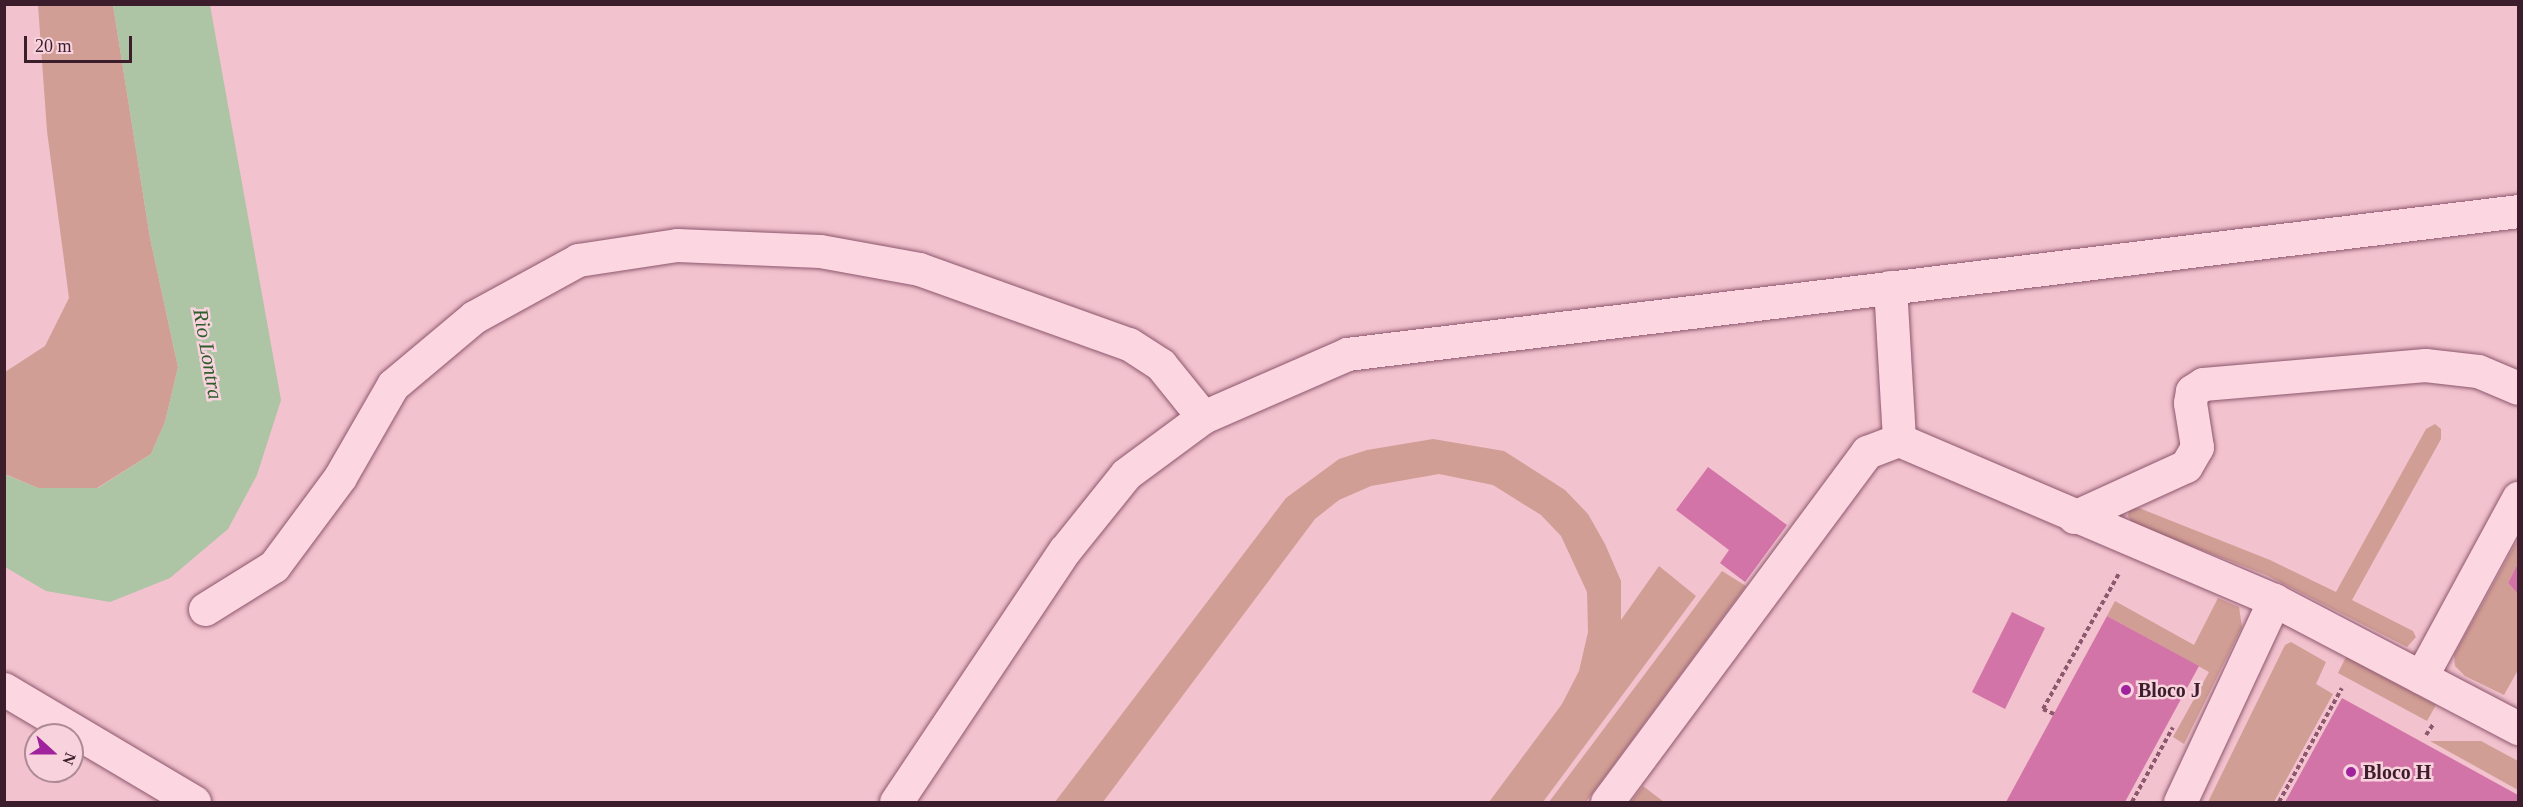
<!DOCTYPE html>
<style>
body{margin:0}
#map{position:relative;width:2523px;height:807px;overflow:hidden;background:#f2c2ce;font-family:Georgia,serif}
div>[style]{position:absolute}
.green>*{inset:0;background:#d19e95}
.water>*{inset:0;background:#adc4a5}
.building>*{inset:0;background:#d374a8}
.path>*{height:4px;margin-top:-2px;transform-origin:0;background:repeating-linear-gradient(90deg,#8d576e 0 4.5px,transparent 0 7.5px)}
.roads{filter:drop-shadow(0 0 2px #8d576e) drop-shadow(0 0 2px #8d576e)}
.minor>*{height:33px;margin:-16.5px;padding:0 16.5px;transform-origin:16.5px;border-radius:16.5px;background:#fcd6e0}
.dots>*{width:16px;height:16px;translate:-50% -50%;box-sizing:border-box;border:3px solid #f8d2dc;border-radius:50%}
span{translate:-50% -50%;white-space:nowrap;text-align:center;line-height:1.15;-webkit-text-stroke:5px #f8d2dc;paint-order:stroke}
.poi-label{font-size:20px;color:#3c1d2c;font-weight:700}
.left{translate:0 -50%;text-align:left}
.water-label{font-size:21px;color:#2c5d2b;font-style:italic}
.frame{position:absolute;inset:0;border:6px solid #3c1d2c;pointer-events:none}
.north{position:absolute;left:24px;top:723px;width:60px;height:60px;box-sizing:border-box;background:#f8d2dc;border:2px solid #ad8a96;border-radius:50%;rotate:111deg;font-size:16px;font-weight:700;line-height:24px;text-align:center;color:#3c1d2c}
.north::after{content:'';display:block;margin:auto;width:21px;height:27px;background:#a1229d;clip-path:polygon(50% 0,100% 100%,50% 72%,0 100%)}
.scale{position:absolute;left:24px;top:36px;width:108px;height:27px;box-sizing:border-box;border:3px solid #3c1d2c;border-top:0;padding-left:8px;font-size:18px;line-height:21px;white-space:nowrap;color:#3c1d2c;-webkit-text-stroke:4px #f8d2dc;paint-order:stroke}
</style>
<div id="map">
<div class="green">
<div style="clip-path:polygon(38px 5px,113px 5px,150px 238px,178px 367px,165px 422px,151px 454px,97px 488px,38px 488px,5px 474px,5px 372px,45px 346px,69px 298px,47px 131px)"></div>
<div style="clip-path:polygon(2435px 424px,2441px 429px,2441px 439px,2352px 600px,2413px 631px,2416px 637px,2407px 647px,2266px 575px,2132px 523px,2128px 516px,2129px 509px,2139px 508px,2270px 560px,2336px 592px,2426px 429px)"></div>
<div style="clip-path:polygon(1433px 439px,1504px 451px,1565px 490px,1588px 514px,1605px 544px,1621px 581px,1621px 620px,1659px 566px,1696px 596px,1543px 802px,1489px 802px,1562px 704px,1579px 671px,1588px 632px,1587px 592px,1561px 536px,1541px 515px,1493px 485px,1439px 474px,1371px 486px,1339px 500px,1315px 519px,1103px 802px,1055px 802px,1286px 498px,1339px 459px,1367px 450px)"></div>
<div style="clip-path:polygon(2518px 539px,2518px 563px,2508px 583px,2518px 594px,2518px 670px,2504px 695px,2465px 676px,2455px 666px,2454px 655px)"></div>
<div style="clip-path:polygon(1722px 571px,1746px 586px,1586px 802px,1549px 802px)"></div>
<div style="clip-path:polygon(2218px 598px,2239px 607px,2242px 627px,2184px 744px,2173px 737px,2209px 672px,2107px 616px,2115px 601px,2194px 645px)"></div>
<div style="clip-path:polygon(2291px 642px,2326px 662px,2316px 684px,2333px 694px,2274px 802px,2208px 802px,2285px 645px)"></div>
<div style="clip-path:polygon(2346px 657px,2436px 705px,2427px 721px,2338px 673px)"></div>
<div style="clip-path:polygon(2430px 741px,2481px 741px,2518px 761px,2518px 790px)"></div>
<div style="clip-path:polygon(1643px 786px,1664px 802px,1631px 802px)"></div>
</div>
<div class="water">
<div style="clip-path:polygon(113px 5px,210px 5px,281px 400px,257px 475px,228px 529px,170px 578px,110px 602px,46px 591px,5px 567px,4px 474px,38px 488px,98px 488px,151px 454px,165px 422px,178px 367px,150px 238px)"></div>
</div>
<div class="building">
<div style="clip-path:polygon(1708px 467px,1787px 525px,1745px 582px,1720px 563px,1729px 550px,1676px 510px)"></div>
<div style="clip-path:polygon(2518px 563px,2518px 594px,2508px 583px)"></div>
<div style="clip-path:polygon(2012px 612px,2045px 628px,2005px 709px,1972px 692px)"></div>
<div style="clip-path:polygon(2107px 616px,2199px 666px,2125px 802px,2006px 802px)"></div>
<div style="clip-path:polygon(2342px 698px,2518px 795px,2518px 802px,2285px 802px)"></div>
</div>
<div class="path">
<div style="left:2054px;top:714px;width:12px;rotate:-156deg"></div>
<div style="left:2043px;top:709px;width:157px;rotate:-60.7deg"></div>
<div style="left:2426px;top:735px;width:14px;rotate:-56deg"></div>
<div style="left:2132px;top:802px;width:85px;rotate:-61.3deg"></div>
<div style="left:2279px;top:802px;width:130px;rotate:-61.1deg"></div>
</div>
<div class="roads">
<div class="minor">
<div style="left:1890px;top:287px;width:153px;rotate:86.6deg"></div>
<div style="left:2074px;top:517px;width:123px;rotate:-24.5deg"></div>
<div style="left:2186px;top:466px;width:22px;rotate:-60deg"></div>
<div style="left:2197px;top:447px;width:45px;rotate:-99deg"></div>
<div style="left:2190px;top:403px;width:12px;rotate:-81deg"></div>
<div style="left:2192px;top:391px;width:13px;rotate:-32deg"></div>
<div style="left:2203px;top:384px;width:223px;rotate:-4.9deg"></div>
<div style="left:2425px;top:365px;width:53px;rotate:6.5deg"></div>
<div style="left:2478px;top:371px;width:43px;rotate:23deg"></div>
<div style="left:205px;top:609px;width:81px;rotate:-31.9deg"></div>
<div style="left:274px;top:566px;width:111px;rotate:-53.4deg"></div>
<div style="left:340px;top:477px;width:106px;rotate:-60.1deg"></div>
<div style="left:393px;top:385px;width:106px;rotate:-40deg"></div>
<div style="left:474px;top:317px;width:119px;rotate:-28.7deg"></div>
<div style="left:578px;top:260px;width:100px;rotate:-8.6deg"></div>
<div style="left:677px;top:245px;width:143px;rotate:2.4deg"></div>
<div style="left:820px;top:251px;width:101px;rotate:10.3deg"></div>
<div style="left:919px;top:269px;width:223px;rotate:19.7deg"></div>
<div style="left:1129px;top:344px;width:38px;rotate:33deg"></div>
<div style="left:1161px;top:365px;width:67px;rotate:51.1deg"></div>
<div style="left:2421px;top:677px;width:204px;rotate:-61.5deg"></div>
<div style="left:4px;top:689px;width:221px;rotate:30.7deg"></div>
<div style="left:896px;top:802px;width:303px;rotate:-56.2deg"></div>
<div style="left:1065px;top:550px;width:97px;rotate:-51.2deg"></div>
<div style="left:1126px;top:474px;width:96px;rotate:-36.5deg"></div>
<div style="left:1203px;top:417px;width:157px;rotate:-23.6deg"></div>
<div style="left:1347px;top:354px;width:1180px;rotate:-6.96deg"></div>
<div style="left:1607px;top:802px;width:436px;rotate:-53.4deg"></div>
<div style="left:1867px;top:452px;width:34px;rotate:-21deg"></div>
<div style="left:1899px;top:440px;width:408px;rotate:23.1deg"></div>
<div style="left:2274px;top:600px;width:276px;rotate:27.7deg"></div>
<div style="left:2180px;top:802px;width:223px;rotate:-65deg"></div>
</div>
</div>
<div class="dots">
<div style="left:2126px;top:690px;background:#a1229d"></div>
<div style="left:2351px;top:772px;background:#a1229d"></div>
</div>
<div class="poi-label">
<span class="left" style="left:2138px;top:690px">Bloco J</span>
<span class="left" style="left:2363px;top:772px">Bloco H</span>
</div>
<div class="water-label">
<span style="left:208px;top:354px;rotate:80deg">Rio Lontra</span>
</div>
<div class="frame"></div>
<div class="north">N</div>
<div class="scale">20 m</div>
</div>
